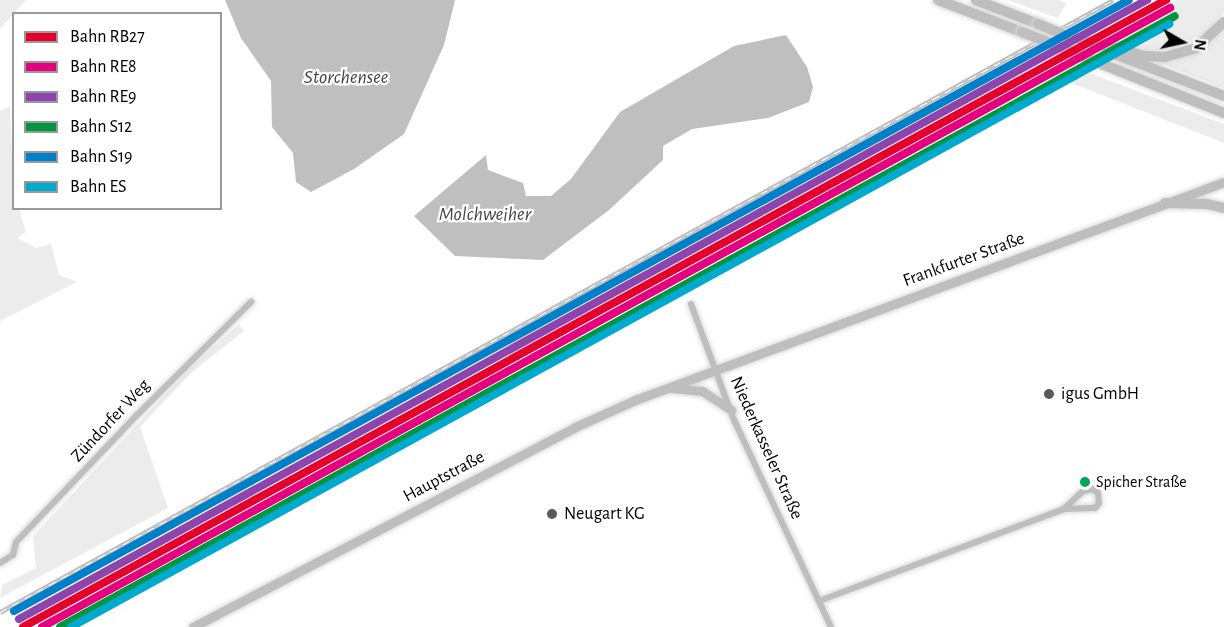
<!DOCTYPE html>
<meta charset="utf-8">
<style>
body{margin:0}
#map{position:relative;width:1224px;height:627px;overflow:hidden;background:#fff;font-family:"Alegreya Sans",sans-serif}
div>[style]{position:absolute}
.green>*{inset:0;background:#ececec}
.water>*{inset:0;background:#bfbfbf}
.roads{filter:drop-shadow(0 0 2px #dbdbdb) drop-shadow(0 0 2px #dbdbdb)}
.street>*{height:6px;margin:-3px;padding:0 3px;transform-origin:3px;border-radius:3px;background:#bebebe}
.primary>*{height:9px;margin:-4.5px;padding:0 4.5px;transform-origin:4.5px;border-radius:4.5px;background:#bebebe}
.highway>*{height:10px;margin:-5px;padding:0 5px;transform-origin:5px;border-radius:5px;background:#bebebe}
.rail>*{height:4.5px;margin-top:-2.25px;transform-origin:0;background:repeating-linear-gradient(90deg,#fff 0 7px,#bebebe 0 14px);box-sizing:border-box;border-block:2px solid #bebebe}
.bridges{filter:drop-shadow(0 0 2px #dbdbdb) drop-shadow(0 0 2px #dbdbdb)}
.highway-bridge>*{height:10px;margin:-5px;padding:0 5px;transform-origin:5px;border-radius:5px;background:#bebebe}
.rail-1>*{height:8px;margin:-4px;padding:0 4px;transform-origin:4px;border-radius:4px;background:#e4002b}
.rail-2>*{height:8px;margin:-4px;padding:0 4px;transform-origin:4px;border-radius:4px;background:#e5007d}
.rail-3>*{height:8px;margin:-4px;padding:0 4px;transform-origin:4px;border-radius:4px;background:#8e44ad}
.rail-4>*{height:8px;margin:-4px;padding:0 4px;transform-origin:4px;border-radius:4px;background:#009640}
.rail-5>*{height:8px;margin:-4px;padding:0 4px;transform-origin:4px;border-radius:4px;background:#0080c8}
.rail-6>*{height:8px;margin:-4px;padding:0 4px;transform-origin:4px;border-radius:4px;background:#00a9ce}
.dots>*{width:16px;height:16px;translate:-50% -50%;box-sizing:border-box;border:3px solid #fff;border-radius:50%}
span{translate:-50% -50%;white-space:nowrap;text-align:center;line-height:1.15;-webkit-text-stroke:4.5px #fff;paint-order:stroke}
.bus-label{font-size:16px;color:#000}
.left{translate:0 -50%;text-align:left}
.street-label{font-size:18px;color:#000}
.poi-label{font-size:18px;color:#000}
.water-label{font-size:20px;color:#444;font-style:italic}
.legend{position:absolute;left:12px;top:12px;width:210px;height:198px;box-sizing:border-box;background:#fff;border:2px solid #999;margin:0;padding:8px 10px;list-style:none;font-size:18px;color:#000}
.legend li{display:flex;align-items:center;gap:12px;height:30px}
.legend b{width:30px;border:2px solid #999}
.north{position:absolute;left:1152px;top:12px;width:60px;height:60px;-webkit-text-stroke:4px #fff;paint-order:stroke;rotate:99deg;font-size:16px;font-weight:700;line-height:24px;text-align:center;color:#000}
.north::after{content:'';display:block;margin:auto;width:21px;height:27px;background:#000;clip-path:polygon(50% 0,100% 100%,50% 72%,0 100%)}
</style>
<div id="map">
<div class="green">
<div style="clip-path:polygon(0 0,26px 0,0 29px)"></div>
<div style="clip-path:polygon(1008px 0,1058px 0,1067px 3px,1057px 18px)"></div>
<div style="clip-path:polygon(1177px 0,1224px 0,1224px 12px,1202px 37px,1168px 52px,1139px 49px,1108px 38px)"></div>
<div style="clip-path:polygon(1224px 26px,1224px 88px,1155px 61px,1189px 55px)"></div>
<div style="clip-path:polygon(1063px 63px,1224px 124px,1224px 143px,1046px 73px)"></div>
<div style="clip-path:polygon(10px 106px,14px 208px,19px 209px,26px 232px,17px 238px,36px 248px,51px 244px,59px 275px,77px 282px,0 321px,0 111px)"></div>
<div style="clip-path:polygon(239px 324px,244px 331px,191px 373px,140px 427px,168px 508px,0 598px,2px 585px,36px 568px,33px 536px,190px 368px)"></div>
</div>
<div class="water">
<div style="clip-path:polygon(225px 0,455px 0,444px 45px,404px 134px,354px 169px,311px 192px,296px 182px,293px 153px,272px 127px,271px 81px,241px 38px)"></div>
<div style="clip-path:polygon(786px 35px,807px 67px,813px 87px,809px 102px,768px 118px,692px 129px,663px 146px,663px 160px,609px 210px,543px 260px,455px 256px,414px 216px,486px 155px,488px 170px,523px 183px,526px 196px,551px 196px,571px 179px,620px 112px,734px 46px)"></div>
</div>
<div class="roads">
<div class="street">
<div style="left:691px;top:304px;width:124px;rotate:69.7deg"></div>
<div style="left:734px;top:420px;width:229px;rotate:64.9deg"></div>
<div style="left:0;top:563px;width:15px;rotate:-32deg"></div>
<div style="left:13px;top:555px;width:13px;rotate:-77deg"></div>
<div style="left:16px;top:542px;width:168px;rotate:-46.4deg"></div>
<div style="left:132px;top:420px;width:168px;rotate:-44.8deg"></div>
<div style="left:819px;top:601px;width:262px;rotate:-20.6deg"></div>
<div style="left:1064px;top:509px;width:31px;rotate:-2deg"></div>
<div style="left:1095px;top:508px;width:6px;rotate:-51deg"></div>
<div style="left:1099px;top:503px;width:10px;rotate:-96deg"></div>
<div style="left:1098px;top:493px;width:7px;rotate:-146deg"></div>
<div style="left:1092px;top:489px;width:9px;rotate:167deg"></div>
<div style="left:1083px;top:491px;width:26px;rotate:137deg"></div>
</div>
<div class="primary">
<div style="left:672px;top:388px;width:30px;rotate:6deg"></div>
<div style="left:702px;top:391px;width:35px;rotate:33deg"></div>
<div style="left:193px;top:627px;width:431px;rotate:-27.6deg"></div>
<div style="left:575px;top:427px;width:66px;rotate:-24.2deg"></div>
<div style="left:635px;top:400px;width:628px;rotate:-20.31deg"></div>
</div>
<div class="highway">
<div style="left:938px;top:0;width:90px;rotate:20.9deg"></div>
<div style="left:976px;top:0;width:66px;rotate:21.2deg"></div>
<div style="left:1065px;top:35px;width:83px;rotate:14.7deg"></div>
<div style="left:1145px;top:56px;width:20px;rotate:3deg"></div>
<div style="left:1165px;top:57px;width:32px;rotate:-16deg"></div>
<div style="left:1196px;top:48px;width:38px;rotate:-43deg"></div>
<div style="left:1107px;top:51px;width:125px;rotate:21deg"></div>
<div style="left:1087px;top:58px;width:148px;rotate:21.9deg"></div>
<div style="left:1165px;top:203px;width:42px;rotate:1.4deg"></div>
<div style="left:1207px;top:204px;width:17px;rotate:13deg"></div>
</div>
</div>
<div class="rail">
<div style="left:0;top:612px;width:1270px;rotate:-28.8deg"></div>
</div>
<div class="bridges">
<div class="highway-bridge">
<div style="left:1038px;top:24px;width:29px;rotate:22deg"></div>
<div style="left:1022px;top:32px;width:70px;rotate:21.8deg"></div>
</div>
</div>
<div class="rail-1">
<div style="left:23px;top:627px;width:1304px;rotate:-28.75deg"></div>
</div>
<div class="rail-2">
<div style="left:42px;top:627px;width:1287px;rotate:-28.76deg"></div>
</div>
<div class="rail-3">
<div style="left:19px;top:619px;width:1287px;rotate:-28.76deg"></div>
</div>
<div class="rail-4">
<div style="left:60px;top:627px;width:1271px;rotate:-28.72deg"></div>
</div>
<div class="rail-5">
<div style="left:14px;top:611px;width:1271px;rotate:-28.72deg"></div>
</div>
<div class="rail-6">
<div style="left:71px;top:627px;width:1253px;rotate:-28.77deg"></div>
</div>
<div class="dots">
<div style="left:1049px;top:394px;background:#595959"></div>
<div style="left:1085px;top:482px;background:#00a651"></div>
<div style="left:552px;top:514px;background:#595959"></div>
</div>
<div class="bus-label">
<span class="left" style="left:1096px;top:482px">Spicher Straße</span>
</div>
<div class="street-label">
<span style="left:964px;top:260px;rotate:-20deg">Frankfurter Straße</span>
<span style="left:111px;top:421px;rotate:-47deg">Zündorfer Weg</span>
<span style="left:766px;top:448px;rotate:66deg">Niederkasseler Straße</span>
<span style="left:444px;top:477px;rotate:-28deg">Hauptstraße</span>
</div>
<div class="poi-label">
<span class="left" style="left:1061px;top:394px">igus GmbH</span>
<span class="left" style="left:564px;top:514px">Neugart KG</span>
</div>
<div class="water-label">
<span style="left:346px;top:77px">Storchensee</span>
<span style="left:485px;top:214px">Molchweiher</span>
</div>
<ul class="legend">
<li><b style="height:8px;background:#e4002b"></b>Bahn RB27</li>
<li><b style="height:8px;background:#e5007d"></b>Bahn RE8</li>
<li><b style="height:8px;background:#8e44ad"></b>Bahn RE9</li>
<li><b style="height:8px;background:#009640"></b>Bahn S12</li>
<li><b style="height:8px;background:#0080c8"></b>Bahn S19</li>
<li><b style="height:8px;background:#00a9ce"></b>Bahn ES</li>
</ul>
<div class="north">N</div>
</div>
